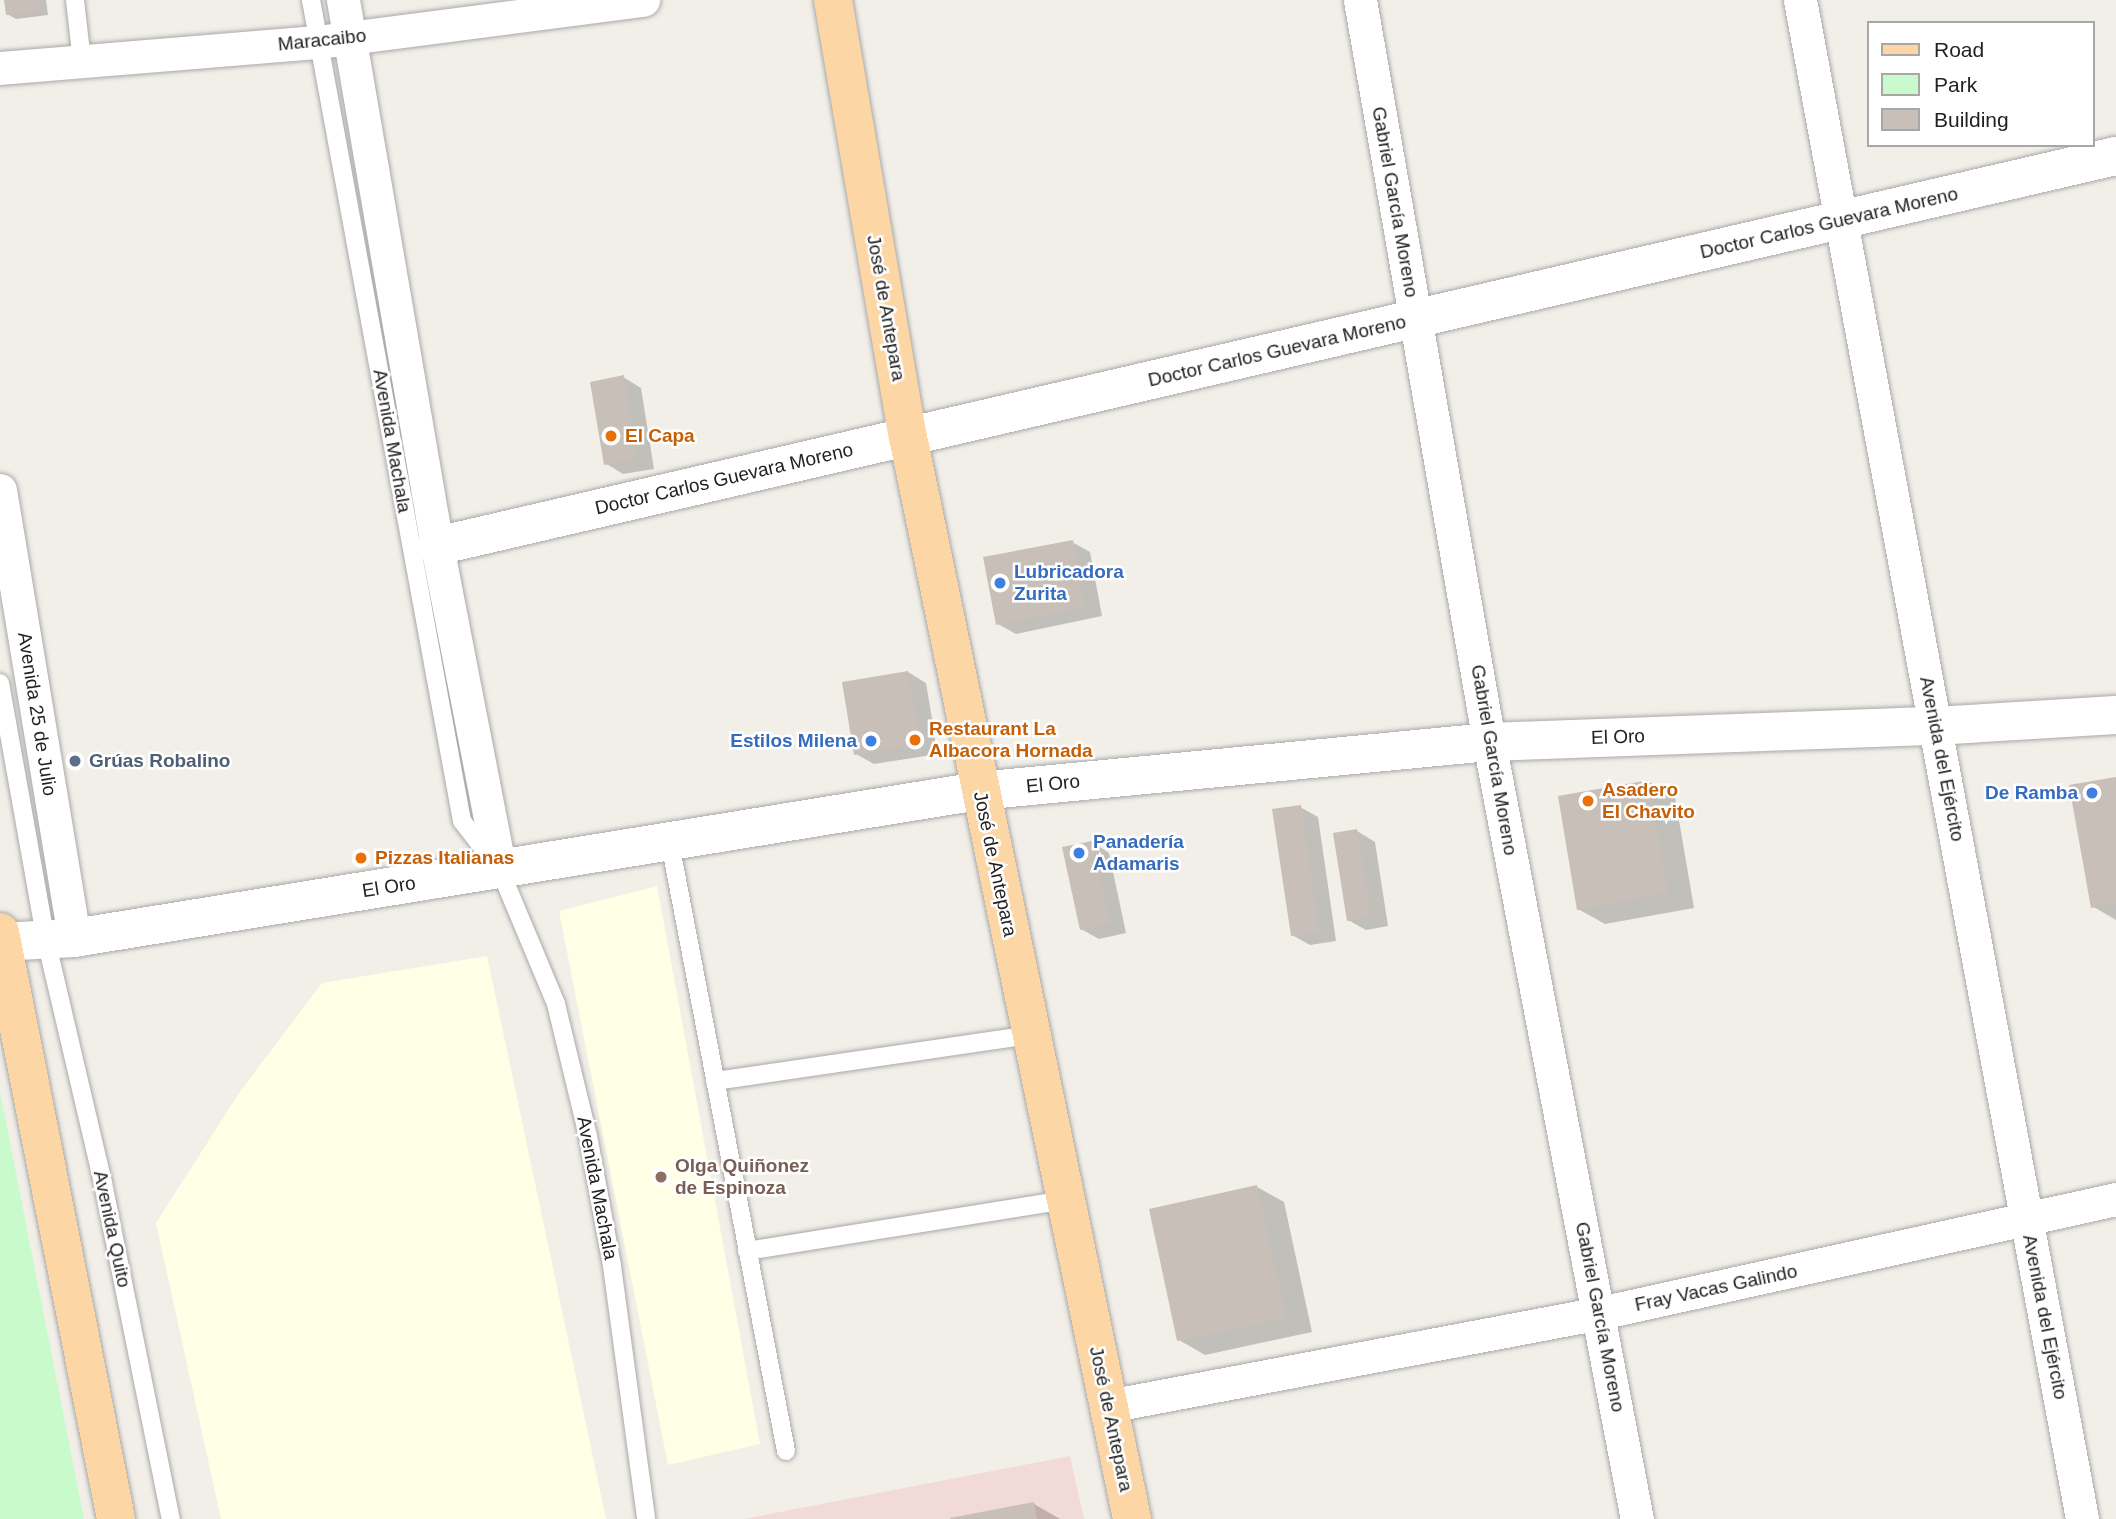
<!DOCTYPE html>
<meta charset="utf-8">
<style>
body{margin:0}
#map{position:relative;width:2116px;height:1519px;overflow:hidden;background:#f2efe9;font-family:Helvetica,sans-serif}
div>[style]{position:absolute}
.commercial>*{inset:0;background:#f2dad9}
.education>*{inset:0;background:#ffffe5}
.park>*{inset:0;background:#c8facc}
.shadow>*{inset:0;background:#0003}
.building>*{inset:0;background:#c7bfb8}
.roads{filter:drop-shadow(0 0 2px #a9a9a9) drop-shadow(0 0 2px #a9a9a9)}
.service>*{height:18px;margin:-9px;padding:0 9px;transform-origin:9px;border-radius:9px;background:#fff}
.minor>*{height:33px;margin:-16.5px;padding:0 16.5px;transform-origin:16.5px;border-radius:16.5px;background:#fff}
.tertiary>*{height:38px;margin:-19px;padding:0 19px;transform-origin:19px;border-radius:19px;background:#fff}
.primary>*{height:38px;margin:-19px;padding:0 19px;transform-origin:19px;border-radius:19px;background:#fcd6a4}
.dots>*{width:19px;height:19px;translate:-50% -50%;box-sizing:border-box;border:4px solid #fff;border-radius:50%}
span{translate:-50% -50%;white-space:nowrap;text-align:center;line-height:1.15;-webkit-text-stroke:5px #fff;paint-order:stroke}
.street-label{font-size:19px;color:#222}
.food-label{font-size:19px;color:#c56008;font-weight:700}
.left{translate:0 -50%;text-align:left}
.shop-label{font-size:19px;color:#366cbe;font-weight:700}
.right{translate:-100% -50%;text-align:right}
.service-label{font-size:19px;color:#4e5e75;font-weight:700}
.education-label{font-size:19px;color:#785e54;font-weight:700}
.legend{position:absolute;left:1867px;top:21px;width:228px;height:126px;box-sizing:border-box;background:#fff;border:2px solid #a7a7a7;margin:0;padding:9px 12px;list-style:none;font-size:21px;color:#222}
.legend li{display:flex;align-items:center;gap:14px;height:35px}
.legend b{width:35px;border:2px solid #a7a7a7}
</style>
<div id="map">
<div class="commercial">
<div style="clip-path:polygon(1070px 1456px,1084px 1519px,744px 1519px)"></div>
</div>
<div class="education">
<div style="clip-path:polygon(657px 886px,760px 1444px,668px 1465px,559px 911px)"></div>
<div style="clip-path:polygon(487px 956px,606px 1519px,221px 1519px,156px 1223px,239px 1093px,322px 983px)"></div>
</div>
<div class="park">
<div style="clip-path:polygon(0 1092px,84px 1519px,0 1519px)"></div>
</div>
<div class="shadow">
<div style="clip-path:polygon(6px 0,46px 0,48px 15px,16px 19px,7px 14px)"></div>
<div style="clip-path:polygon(623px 377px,641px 388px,654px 469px,623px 474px,605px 463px)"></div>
<div style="clip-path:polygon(1072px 542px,1090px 552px,1102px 616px,1016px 634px,998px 624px)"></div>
<div style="clip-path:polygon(908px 672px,926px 683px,938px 754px,874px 764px,856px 754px)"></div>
<div style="clip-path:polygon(2116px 779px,2116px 920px,2092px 906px)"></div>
<div style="clip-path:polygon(1649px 782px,1675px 797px,1694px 908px,1605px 924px,1578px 909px)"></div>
<div style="clip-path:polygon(1300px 807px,1318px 817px,1336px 941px,1310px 945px,1292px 935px)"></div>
<div style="clip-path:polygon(1357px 831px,1375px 842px,1388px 926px,1366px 930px,1348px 920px)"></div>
<div style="clip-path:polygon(1092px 842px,1109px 853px,1126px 933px,1099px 939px,1081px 929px)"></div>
<div style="clip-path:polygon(1257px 1187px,1284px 1202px,1312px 1332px,1205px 1355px,1179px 1340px)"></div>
<div style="clip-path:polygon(1034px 1504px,1060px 1519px,952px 1519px)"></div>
</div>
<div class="building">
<div style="clip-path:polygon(4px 0,39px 0,40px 11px,6px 15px)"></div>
<div style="clip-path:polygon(624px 375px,637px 459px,604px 465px,590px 382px)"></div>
<div style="clip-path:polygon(1073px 540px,1085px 607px,996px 625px,983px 557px)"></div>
<div style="clip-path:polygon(908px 671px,921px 744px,854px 755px,842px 682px)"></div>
<div style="clip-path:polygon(2116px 777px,2116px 903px,2091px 908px,2069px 785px)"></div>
<div style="clip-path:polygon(1649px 780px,1668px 893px,1577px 910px,1558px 796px)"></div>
<div style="clip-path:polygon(1301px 805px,1319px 932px,1291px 936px,1272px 809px)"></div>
<div style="clip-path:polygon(1357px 829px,1371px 917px,1347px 921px,1333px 833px)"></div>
<div style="clip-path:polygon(1092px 841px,1110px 924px,1080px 930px,1062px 847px)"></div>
<div style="clip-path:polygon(1257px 1185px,1286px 1318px,1177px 1341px,1149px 1209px)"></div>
<div style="clip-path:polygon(1034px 1502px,1037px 1519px,950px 1519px,950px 1518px)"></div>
</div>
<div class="roads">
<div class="service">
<div style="left:75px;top:0;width:61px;rotate:83.5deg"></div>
<div style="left:311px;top:0;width:835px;rotate:79.58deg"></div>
<div style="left:462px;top:821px;width:62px;rotate:52.2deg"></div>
<div style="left:500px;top:870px;width:145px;rotate:67.3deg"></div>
<div style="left:556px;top:1004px;width:136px;rotate:76.4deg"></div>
<div style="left:588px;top:1136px;width:132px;rotate:79.5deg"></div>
<div style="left:612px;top:1266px;width:255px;rotate:82.3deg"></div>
<div style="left:0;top:683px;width:261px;rotate:79.9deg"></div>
<div style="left:46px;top:940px;width:250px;rotate:76.8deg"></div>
<div style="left:103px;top:1183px;width:343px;rotate:78.6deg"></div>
<div style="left:670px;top:843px;width:619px;rotate:79.2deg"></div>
<div style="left:715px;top:1081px;width:319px;rotate:-8.3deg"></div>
<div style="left:747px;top:1251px;width:323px;rotate:-9.1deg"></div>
</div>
<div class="minor">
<div style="left:343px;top:0;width:554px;rotate:80.23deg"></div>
<div style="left:437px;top:546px;width:330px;rotate:79deg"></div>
<div style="left:1360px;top:0;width:753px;rotate:80.14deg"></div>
<div style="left:1489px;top:742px;width:791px;rotate:79.22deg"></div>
<div style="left:1800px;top:0;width:1545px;rotate:79.48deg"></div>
<div style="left:0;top:68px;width:319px;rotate:-4.7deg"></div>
<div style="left:318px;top:42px;width:328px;rotate:-7.4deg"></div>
<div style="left:0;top:490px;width:454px;rotate:80.6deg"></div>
<div style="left:1108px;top:1406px;width:501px;rotate:-10.7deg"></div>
<div style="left:1600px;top:1313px;width:528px;rotate:-12.46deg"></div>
</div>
<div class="tertiary">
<div style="left:437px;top:546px;width:1724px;rotate:-13.08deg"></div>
<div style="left:0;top:942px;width:74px;rotate:-3.1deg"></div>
<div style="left:74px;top:938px;width:917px;rotate:-9.23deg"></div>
<div style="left:979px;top:791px;width:512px;rotate:-5.49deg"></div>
<div style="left:1489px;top:742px;width:446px;rotate:-2.1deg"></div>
<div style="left:1935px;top:726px;width:181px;rotate:-3.5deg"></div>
</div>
<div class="primary">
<div style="left:833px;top:0;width:443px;rotate:80.3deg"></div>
<div style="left:908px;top:437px;width:1105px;rotate:78.3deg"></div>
<div style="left:0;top:932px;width:598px;rotate:78.82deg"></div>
</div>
</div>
<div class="dots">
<div style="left:611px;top:436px;background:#e8710a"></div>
<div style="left:1000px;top:583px;background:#3f7fe0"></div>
<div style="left:915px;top:740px;background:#e8710a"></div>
<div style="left:871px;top:741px;background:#3f7fe0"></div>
<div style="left:75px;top:761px;background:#5c6f8a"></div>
<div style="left:2092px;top:793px;background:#3f7fe0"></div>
<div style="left:1588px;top:801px;background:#e8710a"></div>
<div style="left:1079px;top:853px;background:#3f7fe0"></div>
<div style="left:361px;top:858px;background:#e8710a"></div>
<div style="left:661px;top:1177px;background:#8d6e63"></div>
</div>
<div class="street-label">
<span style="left:322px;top:40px;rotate:-6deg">Maracaibo</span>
<span style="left:1395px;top:202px;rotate:80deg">Gabriel García Moreno</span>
<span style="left:1829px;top:223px;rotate:-13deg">Doctor Carlos Guevara Moreno</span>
<span style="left:886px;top:308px;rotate:80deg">José de Antepara</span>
<span style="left:1277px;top:351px;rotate:-13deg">Doctor Carlos Guevara Moreno</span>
<span style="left:392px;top:441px;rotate:80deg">Avenida Machala</span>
<span style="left:724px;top:479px;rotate:-13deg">Doctor Carlos Guevara Moreno</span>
<span style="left:37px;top:714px;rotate:81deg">Avenida 25 de Julio</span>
<span style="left:1618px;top:737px;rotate:-2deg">El Oro</span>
<span style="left:1942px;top:759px;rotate:79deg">Avenida del Ejército</span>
<span style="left:1494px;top:760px;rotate:80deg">Gabriel García Moreno</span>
<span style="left:1053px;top:784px;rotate:-6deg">El Oro</span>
<span style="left:995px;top:864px;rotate:78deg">José de Antepara</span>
<span style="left:389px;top:887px;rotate:-9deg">El Oro</span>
<span style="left:597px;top:1188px;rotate:79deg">Avenida Machala</span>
<span style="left:112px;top:1229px;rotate:78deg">Avenida Quito</span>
<span style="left:1716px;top:1288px;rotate:-12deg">Fray Vacas Galindo</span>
<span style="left:1600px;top:1317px;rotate:79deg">Gabriel García Moreno</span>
<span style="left:2045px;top:1317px;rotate:79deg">Avenida del Ejército</span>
<span style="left:1111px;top:1419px;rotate:78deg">José de Antepara</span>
</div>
<div class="food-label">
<span class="left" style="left:625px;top:436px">El Capa</span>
<span class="left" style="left:929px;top:740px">Restaurant La<br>Albacora Hornada</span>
<span class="left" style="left:1602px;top:801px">Asadero<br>El Chavito</span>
<span class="left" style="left:375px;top:858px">Pizzas Italianas</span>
</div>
<div class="shop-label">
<span class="left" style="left:1014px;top:583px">Lubricadora<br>Zurita</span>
<span class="right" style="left:857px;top:741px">Estilos Milena</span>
<span class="right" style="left:2078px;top:793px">De Ramba</span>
<span class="left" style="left:1093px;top:853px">Panadería<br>Adamaris</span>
</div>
<div class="service-label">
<span class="left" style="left:89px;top:761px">Grúas Robalino</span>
</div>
<div class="education-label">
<span class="left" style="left:675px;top:1177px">Olga Quiñonez<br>de Espinoza</span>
</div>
<ul class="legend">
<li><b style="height:9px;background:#fcd6a4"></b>Road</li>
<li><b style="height:19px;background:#c8facc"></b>Park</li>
<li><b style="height:19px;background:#c7bfb8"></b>Building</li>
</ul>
</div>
